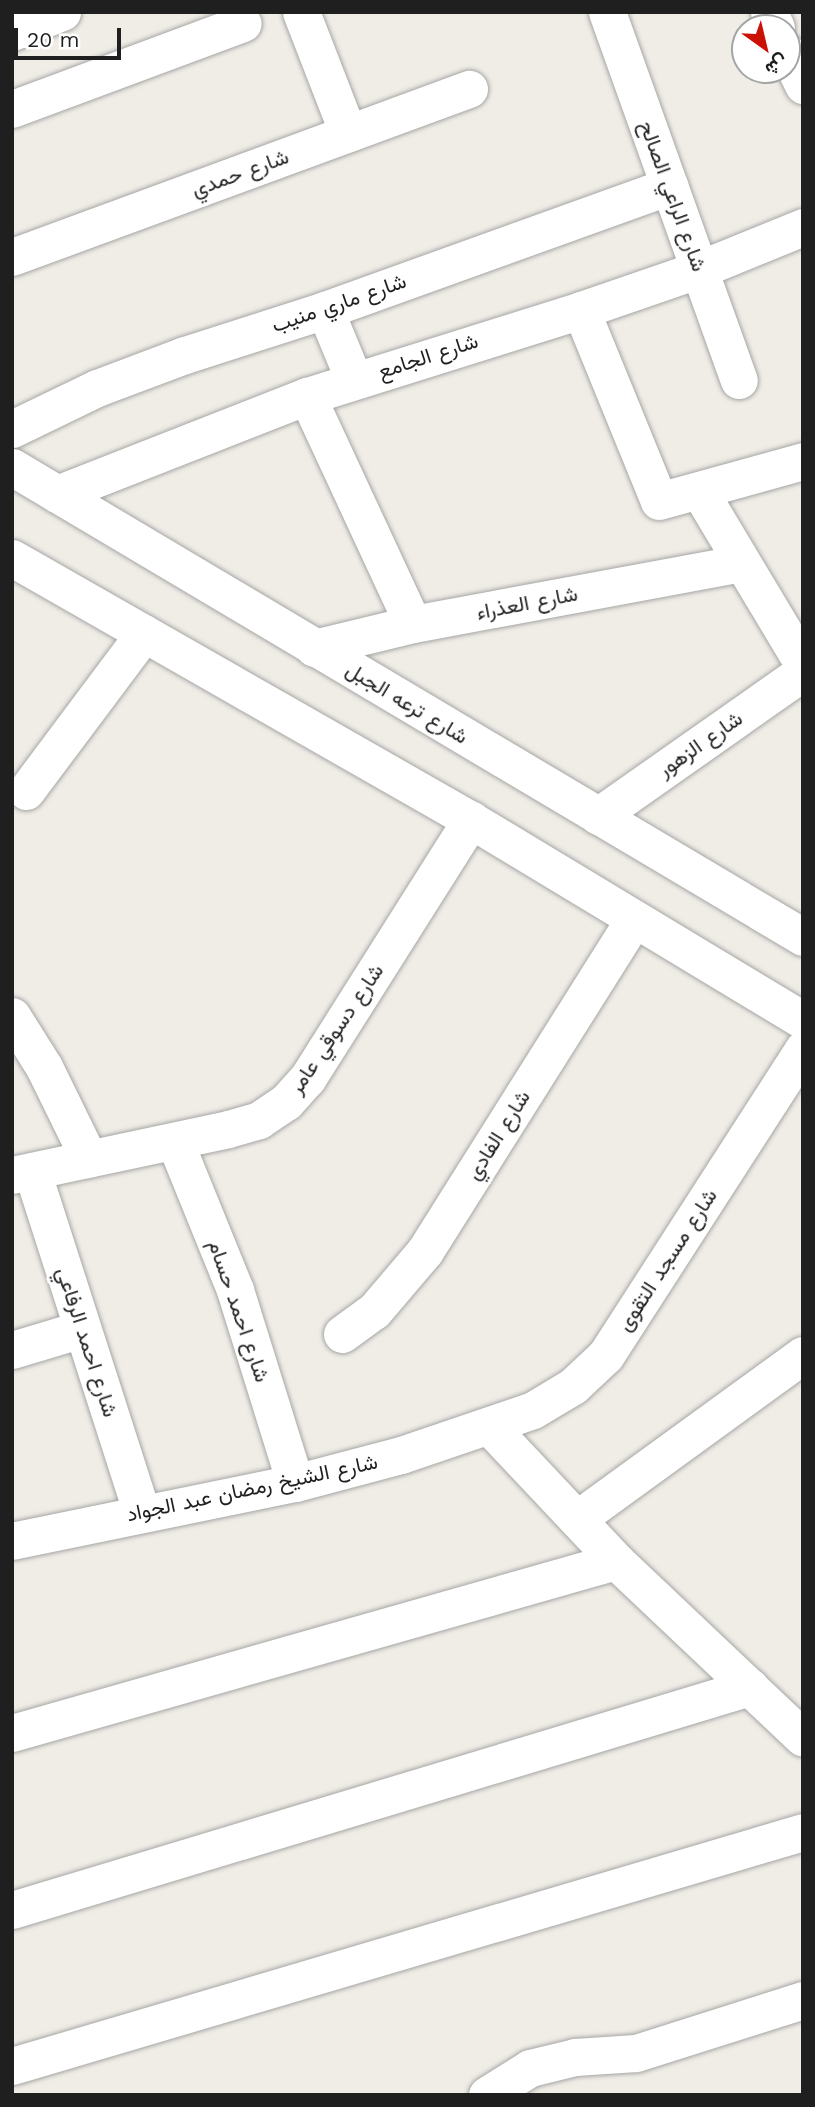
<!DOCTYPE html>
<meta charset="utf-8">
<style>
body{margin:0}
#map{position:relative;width:815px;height:2107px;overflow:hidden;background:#f0ede6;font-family:"Work Sans",Vazirmatn,sans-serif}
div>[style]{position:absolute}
.roads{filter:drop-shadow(0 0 2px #a6a6a6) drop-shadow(0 0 2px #a6a6a6)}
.minor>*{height:37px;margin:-18.5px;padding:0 18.5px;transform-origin:18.5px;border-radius:18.5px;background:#fff}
span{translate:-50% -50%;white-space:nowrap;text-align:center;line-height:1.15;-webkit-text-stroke:5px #fff;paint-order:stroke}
.street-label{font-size:21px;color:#1f1f1f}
.frame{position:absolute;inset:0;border:14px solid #1f1f1f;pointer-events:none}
.north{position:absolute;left:731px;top:14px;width:70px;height:70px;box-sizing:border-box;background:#fff;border:2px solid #a5a5a5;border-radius:50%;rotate:146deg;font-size:19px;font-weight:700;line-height:28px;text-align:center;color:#1f1f1f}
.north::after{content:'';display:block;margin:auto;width:24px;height:32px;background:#cb1004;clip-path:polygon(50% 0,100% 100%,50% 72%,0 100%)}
.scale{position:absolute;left:14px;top:28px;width:107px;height:32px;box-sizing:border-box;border:4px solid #1f1f1f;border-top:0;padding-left:9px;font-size:21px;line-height:24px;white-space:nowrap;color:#1f1f1f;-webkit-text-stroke:5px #fff;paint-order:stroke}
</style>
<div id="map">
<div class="roads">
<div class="minor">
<div style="left:301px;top:12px;width:130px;rotate:68.8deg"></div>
<div style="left:607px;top:12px;width:391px;rotate:70.3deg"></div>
<div style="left:769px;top:12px;width:17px;rotate:66deg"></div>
<div style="left:12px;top:32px;width:54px;rotate:-21.8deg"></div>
<div style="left:787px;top:52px;width:37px;rotate:64deg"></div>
<div style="left:12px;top:109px;width:246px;rotate:-20.4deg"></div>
<div style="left:12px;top:257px;width:487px;rotate:-20.2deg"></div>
<div style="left:325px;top:310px;width:76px;rotate:67.5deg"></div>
<div style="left:581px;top:310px;width:206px;rotate:67.8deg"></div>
<div style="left:659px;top:501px;width:149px;rotate:-15.5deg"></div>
<div style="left:307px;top:396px;width:251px;rotate:65.1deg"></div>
<div style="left:12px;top:429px;width:94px;rotate:-25.8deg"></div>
<div style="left:97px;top:388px;width:94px;rotate:-20.6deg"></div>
<div style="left:185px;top:355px;width:147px;rotate:-17.8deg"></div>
<div style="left:325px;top:310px;width:366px;rotate:-19.8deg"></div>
<div style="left:12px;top:467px;width:920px;rotate:30.72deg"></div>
<div style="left:700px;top:492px;width:200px;rotate:59.1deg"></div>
<div style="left:57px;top:494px;width:269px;rotate:-21.4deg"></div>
<div style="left:307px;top:396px;width:287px;rotate:-17.4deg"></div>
<div style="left:581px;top:310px;width:126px;rotate:-19deg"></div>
<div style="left:700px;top:269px;width:111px;rotate:-22.2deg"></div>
<div style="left:12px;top:558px;width:529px;rotate:29.72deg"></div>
<div style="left:471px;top:820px;width:388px;rotate:31.1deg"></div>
<div style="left:314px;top:648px;width:102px;rotate:-13.6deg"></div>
<div style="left:413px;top:624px;width:334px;rotate:-10.5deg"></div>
<div style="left:26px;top:791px;width:197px;rotate:-53.2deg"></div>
<div style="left:598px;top:816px;width:251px;rotate:-35.1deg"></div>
<div style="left:12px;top:1016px;width:60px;rotate:57.9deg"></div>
<div style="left:44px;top:1067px;width:102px;rotate:63.9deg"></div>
<div style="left:175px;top:1142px;width:160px;rotate:67.9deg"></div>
<div style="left:235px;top:1290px;width:202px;rotate:72.7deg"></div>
<div style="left:32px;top:1171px;width:359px;rotate:72.2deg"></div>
<div style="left:12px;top:1175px;width:221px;rotate:-12deg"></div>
<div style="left:228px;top:1129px;width:32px;rotate:-16deg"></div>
<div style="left:259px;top:1120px;width:32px;rotate:-34deg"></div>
<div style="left:286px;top:1102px;width:31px;rotate:-48deg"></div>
<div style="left:307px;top:1079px;width:307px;rotate:-57.7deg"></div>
<div style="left:342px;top:1334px;width:39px;rotate:-36deg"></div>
<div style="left:374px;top:1311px;width:79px;rotate:-49.6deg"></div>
<div style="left:425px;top:1251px;width:392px;rotate:-57.8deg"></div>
<div style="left:12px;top:1350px;width:73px;rotate:-16.7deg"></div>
<div style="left:489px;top:1426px;width:185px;rotate:46.7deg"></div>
<div style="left:616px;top:1561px;width:257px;rotate:43.4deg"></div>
<div style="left:577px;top:1519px;width:279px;rotate:-36deg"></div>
<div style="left:12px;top:1541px;width:289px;rotate:-11.6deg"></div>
<div style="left:295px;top:1483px;width:110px;rotate:-14.8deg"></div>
<div style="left:401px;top:1455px;width:139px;rotate:-18.8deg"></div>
<div style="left:533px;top:1410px;width:47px;rotate:-31deg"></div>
<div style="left:573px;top:1386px;width:45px;rotate:-43.2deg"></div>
<div style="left:606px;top:1355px;width:364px;rotate:-57.2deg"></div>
<div style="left:12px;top:1733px;width:628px;rotate:-15.9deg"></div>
<div style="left:12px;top:1910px;width:771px;rotate:-16.81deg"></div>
<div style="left:12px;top:2066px;width:825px;rotate:-16.48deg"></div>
<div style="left:487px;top:2095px;width:51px;rotate:-32.1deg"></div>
<div style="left:530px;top:2068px;width:46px;rotate:-13.7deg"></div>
<div style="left:575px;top:2057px;width:61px;rotate:-3.8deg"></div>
<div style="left:636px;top:2053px;width:175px;rotate:-17.6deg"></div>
</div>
</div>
<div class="street-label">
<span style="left:240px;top:173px;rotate:-20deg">شارع حمدي</span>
<span style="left:673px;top:196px;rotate:70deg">شارع الراعي الصالح</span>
<span style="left:339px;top:303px;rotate:-19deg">شارع ماري منيب</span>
<span style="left:428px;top:356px;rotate:-18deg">شارع الجامع</span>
<span style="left:527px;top:603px;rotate:-11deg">شارع العذراء</span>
<span style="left:407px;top:703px;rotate:31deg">شارع ترعه الجبل</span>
<span style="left:700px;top:744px;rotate:-35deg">شارع الزهور</span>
<span style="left:336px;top:1029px;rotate:-56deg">شارع دسوقي عامر</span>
<span style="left:498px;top:1135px;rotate:-58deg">شارع الفادي</span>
<span style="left:667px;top:1260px;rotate:-57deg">شارع مسجد التقوى</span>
<span style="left:239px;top:1311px;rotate:71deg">شارع احمد حسام</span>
<span style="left:87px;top:1342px;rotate:72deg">شارع احمد الرفاعي</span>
<span style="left:252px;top:1488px;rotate:-12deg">شارع الشيخ رمضان عبد الجواد</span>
</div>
<div class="frame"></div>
<div class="north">ش</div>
<div class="scale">20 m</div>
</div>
